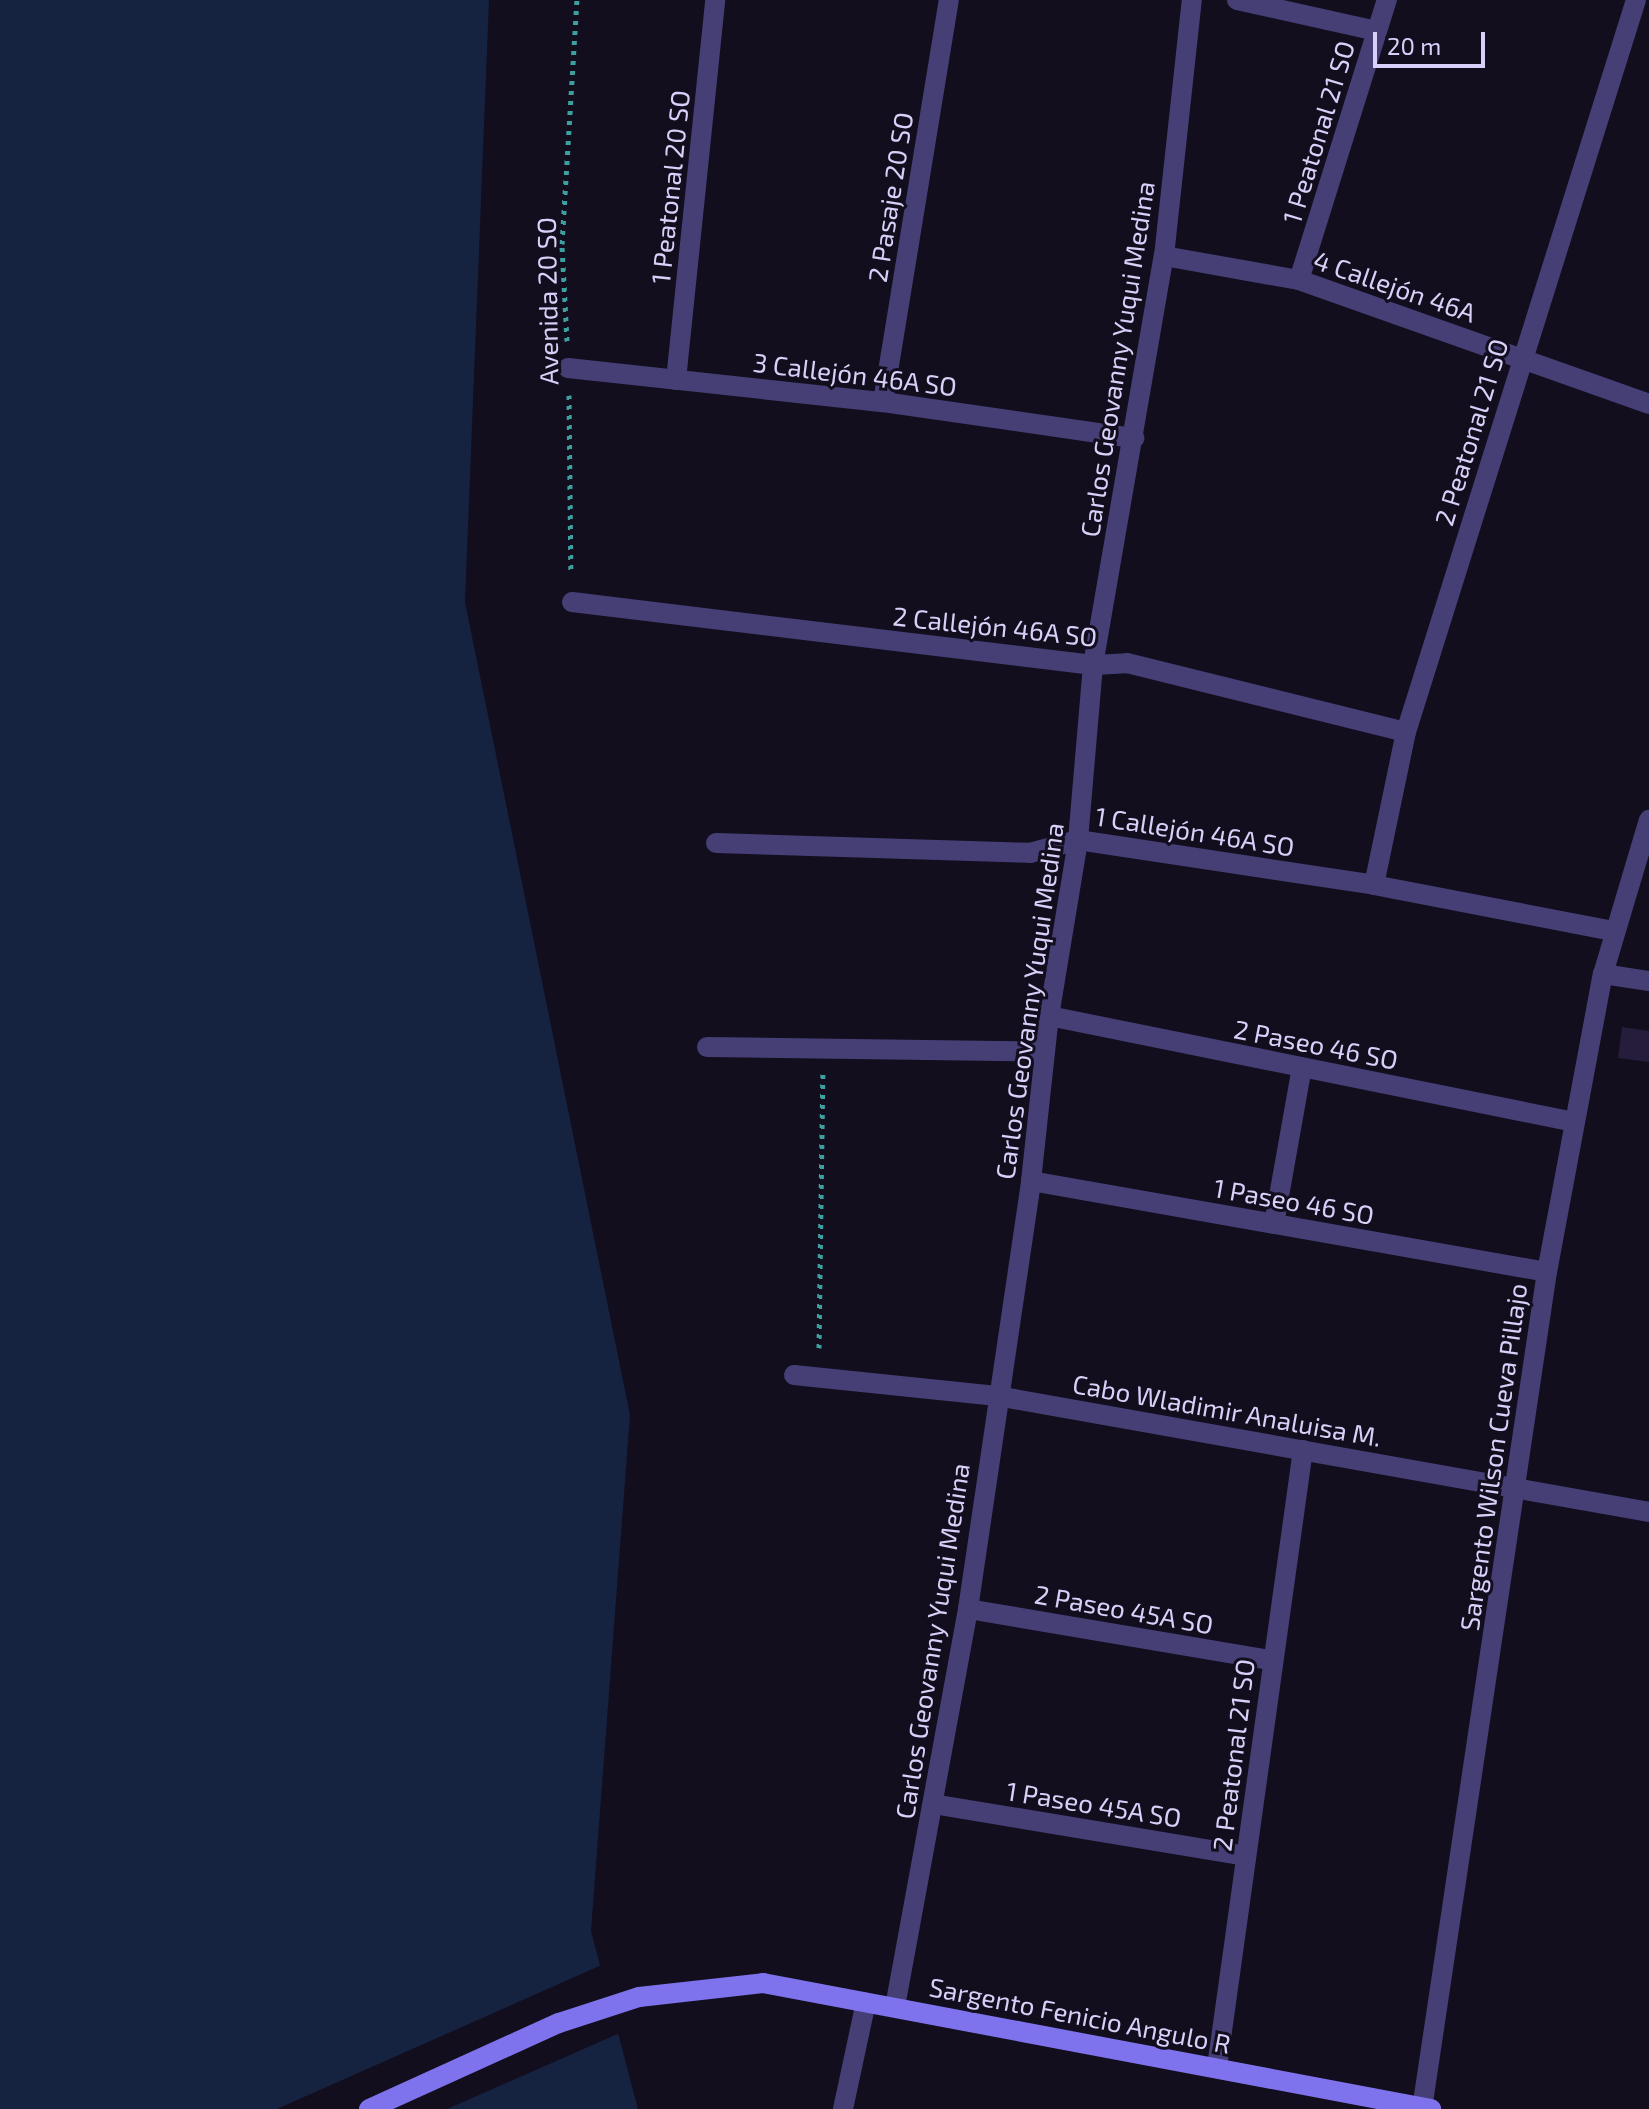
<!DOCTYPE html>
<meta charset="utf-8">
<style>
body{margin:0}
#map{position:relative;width:1649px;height:2109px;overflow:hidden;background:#120e1d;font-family:"Exo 2",sans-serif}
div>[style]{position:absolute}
.water>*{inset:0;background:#152240}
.pier>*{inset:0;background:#120e1d}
.building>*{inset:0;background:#251d3b}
.path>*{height:5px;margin-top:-2.5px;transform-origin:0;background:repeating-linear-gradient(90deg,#3ca0a1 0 4px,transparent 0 10px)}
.street>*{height:20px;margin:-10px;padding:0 10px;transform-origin:10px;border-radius:10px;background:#453f76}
.secondary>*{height:20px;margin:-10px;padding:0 10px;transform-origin:10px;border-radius:10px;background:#7f73ed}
span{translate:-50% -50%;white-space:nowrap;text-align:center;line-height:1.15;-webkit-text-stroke:6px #120e1d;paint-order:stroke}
.street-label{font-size:26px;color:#d8d0f9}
.scale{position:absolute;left:1373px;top:32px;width:112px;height:36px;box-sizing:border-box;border:4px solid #d8d0f9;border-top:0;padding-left:10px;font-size:24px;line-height:28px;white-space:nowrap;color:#d8d0f9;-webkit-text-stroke:6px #120e1d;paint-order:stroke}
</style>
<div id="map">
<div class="water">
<div style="clip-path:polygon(0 0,489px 0,465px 602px,630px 1415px,591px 1931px,638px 2109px,0 2109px)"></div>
</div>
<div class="pier">
<div style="clip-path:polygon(604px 1964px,622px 2032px,447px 2109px,277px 2109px)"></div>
</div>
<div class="building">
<div style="clip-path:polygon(1622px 1027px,1649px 1031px,1649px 1062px,1618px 1058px)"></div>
</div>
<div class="path">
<div style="left:567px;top:341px;width:97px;rotate:-93deg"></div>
<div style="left:562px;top:244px;width:244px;rotate:-86.5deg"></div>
<div style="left:569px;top:395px;width:178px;rotate:89.4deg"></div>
<div style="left:819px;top:1348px;width:274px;rotate:-89.2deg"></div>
</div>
<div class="street">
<div style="left:1237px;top:0;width:143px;rotate:12.5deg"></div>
<div style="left:1164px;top:256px;width:137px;rotate:10.1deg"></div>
<div style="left:1299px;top:280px;width:371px;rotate:19.5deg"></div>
<div style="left:1299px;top:280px;width:294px;rotate:-72.6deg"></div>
<div style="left:568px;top:368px;width:317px;rotate:6.2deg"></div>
<div style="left:883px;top:402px;width:254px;rotate:8.2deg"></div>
<div style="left:676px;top:380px;width:382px;rotate:-84.1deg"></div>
<div style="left:883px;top:402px;width:407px;rotate:-80.7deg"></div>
<div style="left:572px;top:602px;width:525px;rotate:6.89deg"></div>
<div style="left:1093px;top:665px;width:34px;rotate:-3deg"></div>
<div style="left:1127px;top:663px;width:287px;rotate:13.9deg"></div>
<div style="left:716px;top:843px;width:314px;rotate:1.8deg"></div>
<div style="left:1030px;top:853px;width:50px;rotate:-15.2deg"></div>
<div style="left:1078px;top:840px;width:299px;rotate:8.6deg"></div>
<div style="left:1374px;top:885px;width:244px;rotate:10.9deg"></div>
<div style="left:1374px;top:885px;width:156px;rotate:-78.2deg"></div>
<div style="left:1406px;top:732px;width:767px;rotate:-72.56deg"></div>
<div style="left:1603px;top:974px;width:47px;rotate:8.7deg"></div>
<div style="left:1049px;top:1016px;width:536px;rotate:11.41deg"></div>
<div style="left:707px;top:1047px;width:338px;rotate:0.8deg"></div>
<div style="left:1031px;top:1181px;width:524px;rotate:10deg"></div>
<div style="left:1274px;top:1224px;width:159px;rotate:-79.9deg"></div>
<div style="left:794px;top:1375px;width:204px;rotate:5.9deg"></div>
<div style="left:997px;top:1396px;width:662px;rotate:10.09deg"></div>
<div style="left:968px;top:1609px;width:307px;rotate:9.6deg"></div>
<div style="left:933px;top:1804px;width:317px;rotate:9.4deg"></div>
<div style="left:895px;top:2007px;width:405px;rotate:-79.6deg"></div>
<div style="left:968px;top:1609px;width:433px;rotate:-81.6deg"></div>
<div style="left:1031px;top:1181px;width:166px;rotate:-83.8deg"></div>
<div style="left:1049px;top:1016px;width:178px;rotate:-80.6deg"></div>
<div style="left:1078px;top:840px;width:176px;rotate:-85.1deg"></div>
<div style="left:1093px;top:665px;width:415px;rotate:-80.2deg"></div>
<div style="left:1164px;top:256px;width:258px;rotate:-83.8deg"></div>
<div style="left:1217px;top:2067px;width:623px;rotate:-82.07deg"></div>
<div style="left:843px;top:2109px;width:109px;rotate:-77.9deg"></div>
<div style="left:1422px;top:2109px;width:846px;rotate:-81.51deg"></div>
<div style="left:1547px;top:1272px;width:303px;rotate:-79.4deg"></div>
<div style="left:1603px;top:974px;width:161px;rotate:-73.4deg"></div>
</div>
<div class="secondary">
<div style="left:369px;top:2109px;width:209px;rotate:-24.4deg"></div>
<div style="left:559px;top:2023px;width:84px;rotate:-18deg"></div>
<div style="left:639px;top:1997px;width:125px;rotate:-6.4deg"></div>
<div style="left:763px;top:1983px;width:680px;rotate:10.68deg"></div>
</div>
<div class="street-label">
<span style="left:1318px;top:132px;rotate:-73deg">1 Peatonal 21 SO</span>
<span style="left:670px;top:187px;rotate:-84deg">1 Peatonal 20 SO</span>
<span style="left:890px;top:197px;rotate:-81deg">2 Pasaje 20 SO</span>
<span style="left:1395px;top:286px;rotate:19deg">4 Callejón 46A</span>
<span style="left:547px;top:301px;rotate:-91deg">Avenida 20 SO</span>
<span style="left:1117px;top:359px;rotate:-81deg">Carlos Geovanny Yuqui Medina</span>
<span style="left:855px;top:374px;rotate:7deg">3 Callejón 46A SO</span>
<span style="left:1471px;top:432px;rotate:-73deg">2 Peatonal 21 SO</span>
<span style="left:995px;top:626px;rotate:6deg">2 Callejón 46A SO</span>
<span style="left:1195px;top:831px;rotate:9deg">1 Callejón 46A SO</span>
<span style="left:1029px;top:1001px;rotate:-82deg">Carlos Geovanny Yuqui Medina</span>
<span style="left:1316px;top:1044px;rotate:11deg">2 Paseo 46 SO</span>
<span style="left:1294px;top:1201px;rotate:10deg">1 Paseo 46 SO</span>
<span style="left:1227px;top:1410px;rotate:10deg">Cabo Wladimir Analuisa M.</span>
<span style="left:1493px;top:1457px;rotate:-82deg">Sargento Wilson Cueva Pillajo</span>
<span style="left:1124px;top:1609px;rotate:10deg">2 Paseo 45A SO</span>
<span style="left:932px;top:1641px;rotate:-81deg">Carlos Geovanny Yuqui Medina</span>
<span style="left:1233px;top:1755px;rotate:-83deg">2 Peatonal 21 SO</span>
<span style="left:1094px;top:1804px;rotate:9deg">1 Paseo 45A SO</span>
<span style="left:1080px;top:2015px;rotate:11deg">Sargento Fenicio Angulo R</span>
</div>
<div class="scale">20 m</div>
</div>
